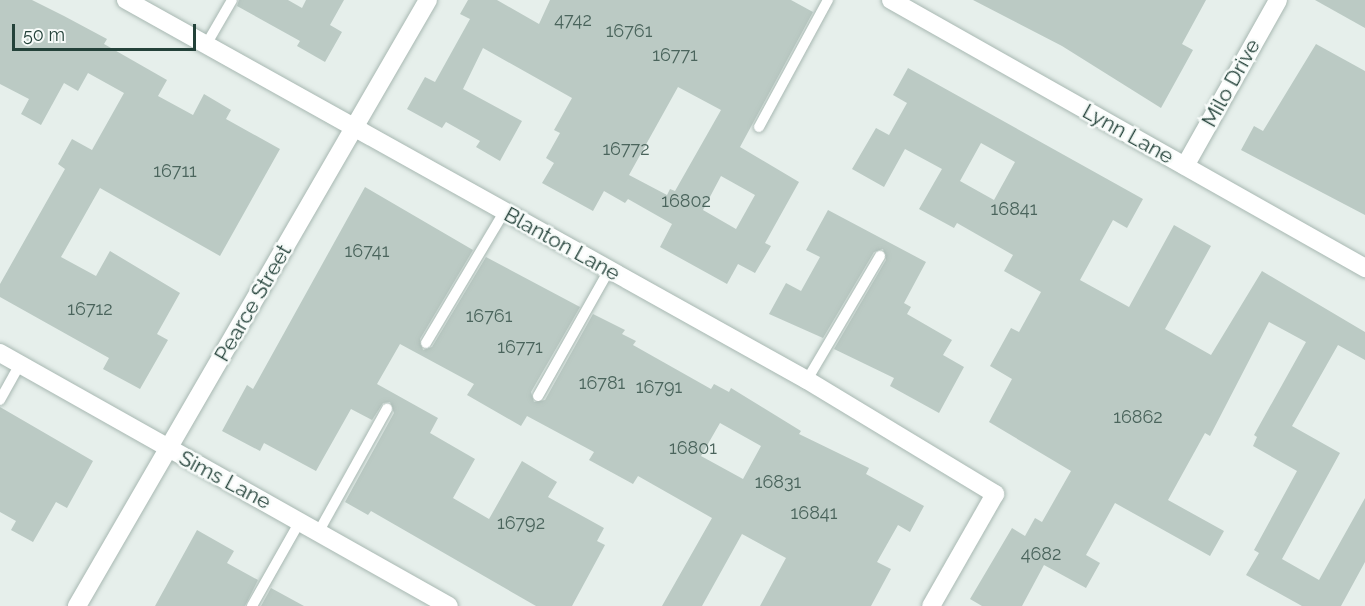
<!DOCTYPE html>
<style>
body{margin:0}
#map{position:relative;width:1365px;height:606px;overflow:hidden;background:#e6efeb;font-family:Raleway,sans-serif}
div>[style]{position:absolute}
.building>*{inset:0;background:#bbcac4}
.roads{filter:drop-shadow(0 0 2px #a8b8b2) drop-shadow(0 0 2px #a8b8b2)}
.lane>*{height:10px;margin:-5px;padding:0 5px;transform-origin:5px;border-radius:5px;background:#fff}
.street>*{height:18px;margin:-9px;padding:0 9px;transform-origin:9px;border-radius:9px;background:#fff}
.secondary>*{height:18px;margin:-9px;padding:0 9px;transform-origin:9px;border-radius:9px;background:#fff}
span{translate:-50% -50%;white-space:nowrap;text-align:center;line-height:1.15;-webkit-text-stroke:5px #f7fbf9;paint-order:stroke}
.number-label{font-size:18px;color:#4a645c}
.number-label span{-webkit-text-stroke-width:0}
.street-label{font-size:21px;color:#24423a}
.scale{position:absolute;left:12px;top:24px;width:184px;height:27px;box-sizing:border-box;border:3px solid #24423a;border-top:0;padding-left:8px;font-size:18px;line-height:21px;white-space:nowrap;color:#24423a;-webkit-text-stroke:4px #f7fbf9;paint-order:stroke}
</style>
<div id="map">
<div class="building">
<div style="clip-path:polygon(0 0,32px 0,64px 16px,107px 39px,104px 44px,167px 80px,158px 96px,193px 115px,204px 94px,231px 110px,226px 119px,280px 149px,220px 256px,100px 188px,61px 257px,96px 276px,110px 251px,180px 293px,157px 334px,168px 340px,140px 389px,103px 369px,109px 358px,0 297px,0 284px,65px 169px,58px 164px,72px 139px,92px 150px,124px 93px,88px 73px,78px 91px,64px 83px,41px 125px,21px 114px,29px 99px,0 84px)"></div>
<div style="clip-path:polygon(239px 0,288px 0,302px 8px,306px 0,344px 0,330px 25px,342px 32px,325px 62px,297px 46px,300px 41px,237px 6px)"></div>
<div style="clip-path:polygon(evenodd,468px 0,497px 0,539px 24px,550px 0,791px 0,813px 12px,740px 147px,799px 182px,765px 243px,771px 246px,755px 273px,738px 264px,727px 284px,660px 247px,672px 224px,628px 199px,625px 203px,604px 191px,593px 211px,542px 183px,554px 163px,546px 158px,560px 133px,554px 130px,572px 98px,483px 48px,463px 89px,522px 121px,500px 161px,476px 147px,480px 141px,446px 122px,442px 128px,407px 109px,425px 77px,435px 82px,470px 19px,460px 14px,468px 0,678px 87px,721px 110px,675px 191px,670px 189px,667px 195px,629px 175px,678px 87px,468px 0,721px 176px,755px 195px,736px 229px,703px 210px,721px 176px)"></div>
<div style="clip-path:polygon(973px 0,1206px 0,1182px 44px,1193px 50px,1161px 108px,1062px 46px)"></div>
<div style="clip-path:polygon(1315px 0,1365px 0,1365px 28px)"></div>
<div style="clip-path:polygon(1316px 44px,1365px 71px,1365px 215px,1241px 150px,1254px 126px,1263px 131px)"></div>
<div style="clip-path:polygon(evenodd,908px 68px,1143px 199px,1127px 228px,1113px 220px,1080px 280px,1129px 307px,1174px 225px,1211px 246px,1165px 329px,1211px 355px,1262px 271px,1365px 332px,1365px 360px,1338px 345px,1292px 426px,1340px 453px,1282px 559px,1319px 580px,1365px 498px,1365px 562px,1341px 606px,1302px 606px,1246px 575px,1259px 553px,1254px 550px,1297px 471px,1253px 446px,1257px 437px,1254px 435px,1306px 342px,1269px 322px,1210px 436px,1205px 433px,1168px 500px,1224px 531px,1210px 556px,1115px 503px,1086px 555px,1100px 563px,1086px 588px,1044px 565px,1022px 606px,982px 606px,970px 599px,1012px 528px,1025px 536px,1035px 518px,1042px 522px,1071px 471px,989px 422px,1012px 379px,990px 366px,1011px 328px,1019px 332px,1041px 292px,1004px 271px,1013px 255px,957px 223px,954px 228px,919px 209px,942px 169px,905px 149px,884px 187px,852px 169px,876px 128px,889px 135px,907px 103px,893px 95px,908px 68px,981px 143px,1015px 162px,994px 200px,960px 181px,981px 143px)"></div>
<div style="clip-path:polygon(evenodd,365px 187px,473px 250px,420px 339px,423px 350px,432px 347px,486px 257px,580px 307px,531px 392px,534px 402px,545px 400px,593px 314px,625px 330px,622px 334px,636px 341px,633px 345px,711px 389px,714px 384px,729px 392px,731px 388px,801px 431px,799px 434px,869px 468px,866px 474px,924px 506px,910px 532px,898px 525px,877px 562px,891px 569px,871px 606px,760px 606px,786px 558px,742px 534px,702px 606px,662px 606px,712px 518px,638px 476px,633px 484px,589px 460px,594px 452px,527px 416px,521px 426px,467px 395px,474px 384px,400px 344px,377px 384px,438px 418px,430px 433px,475px 459px,453px 498px,489px 519px,522px 461px,557px 482px,548px 497px,604px 528px,597px 541px,605px 545px,572px 606px,536px 606px,371px 511px,368px 515px,345px 502px,394px 413px,390px 402px,383px 403px,372px 420px,351px 409px,316px 471px,264px 443px,260px 451px,222px 431px,247px 385px,253px 389px,365px 187px,720px 423px,761px 446px,743px 479px,701px 456px,720px 423px)"></div>
<div style="clip-path:polygon(828px 210px,926px 262px,904px 303px,911px 307px,907px 314px,952px 340px,943px 355px,964px 367px,939px 413px,890px 386px,894px 378px,834px 349px,886px 260px,883px 249px,874px 252px,823px 338px,769px 314px,786px 283px,801px 291px,820px 257px,806px 250px)"></div>
<div style="clip-path:polygon(0 407px,93px 461px,67px 508px,56px 502px,33px 542px,11px 530px,16px 521px,0 512px)"></div>
<div style="clip-path:polygon(197px 530px,234px 551px,227px 563px,258px 580px,245px 606px,155px 606px)"></div>
<div style="clip-path:polygon(271px 588px,304px 606px,261px 606px)"></div>
</div>
<div class="roads">
<div class="lane">
<div style="left:206px;top:45px;width:52px;rotate:-60deg"></div>
<div style="left:759px;top:127px;width:145px;rotate:-61.5deg"></div>
<div style="left:426px;top:343px;width:152px;rotate:-59.2deg"></div>
<div style="left:807px;top:380px;width:144px;rotate:-59.5deg"></div>
<div style="left:538px;top:396px;width:145px;rotate:-60.6deg"></div>
<div style="left:0;top:400px;width:41px;rotate:-60.9deg"></div>
<div style="left:319px;top:531px;width:140px;rotate:-60.9deg"></div>
<div style="left:252px;top:606px;width:98px;rotate:-60.5deg"></div>
</div>
<div class="street">
<div style="left:126px;top:0;width:780px;rotate:29.16deg"></div>
<div style="left:807px;top:380px;width:220px;rotate:31.2deg"></div>
<div style="left:995px;top:494px;width:129px;rotate:119.7deg"></div>
<div style="left:891px;top:0;width:545px;rotate:29.48deg"></div>
<div style="left:1185px;top:166px;width:190px;rotate:-60.7deg"></div>
</div>
<div class="secondary">
<div style="left:0;top:353px;width:515px;rotate:29.4deg"></div>
<div style="left:77px;top:606px;width:700px;rotate:-59.92deg"></div>
</div>
</div>
<div class="number-label">
<span style="left:573px;top:20px">4742</span>
<span style="left:629px;top:31px">16761</span>
<span style="left:675px;top:55px">16771</span>
<span style="left:626px;top:149px">16772</span>
<span style="left:175px;top:171px">16711</span>
<span style="left:686px;top:201px">16802</span>
<span style="left:1014px;top:209px">16841</span>
<span style="left:367px;top:251px">16741</span>
<span style="left:90px;top:309px">16712</span>
<span style="left:489px;top:316px">16761</span>
<span style="left:520px;top:347px">16771</span>
<span style="left:602px;top:383px">16781</span>
<span style="left:659px;top:387px">16791</span>
<span style="left:1138px;top:417px">16862</span>
<span style="left:693px;top:448px">16801</span>
<span style="left:778px;top:482px">16831</span>
<span style="left:814px;top:513px">16841</span>
<span style="left:521px;top:523px">16792</span>
<span style="left:1041px;top:554px">4682</span>
</div>
<div class="street-label">
<span style="left:1231px;top:83px;rotate:-61deg">Milo Drive</span>
<span style="left:1128px;top:134px;rotate:29deg">Lynn Lane</span>
<span style="left:562px;top:244px;rotate:29deg">Blanton Lane</span>
<span style="left:253px;top:303px;rotate:-60deg">Pearce Street</span>
<span style="left:225px;top:480px;rotate:28deg">Sims Lane</span>
</div>
<div class="scale">50 m</div>
</div>
